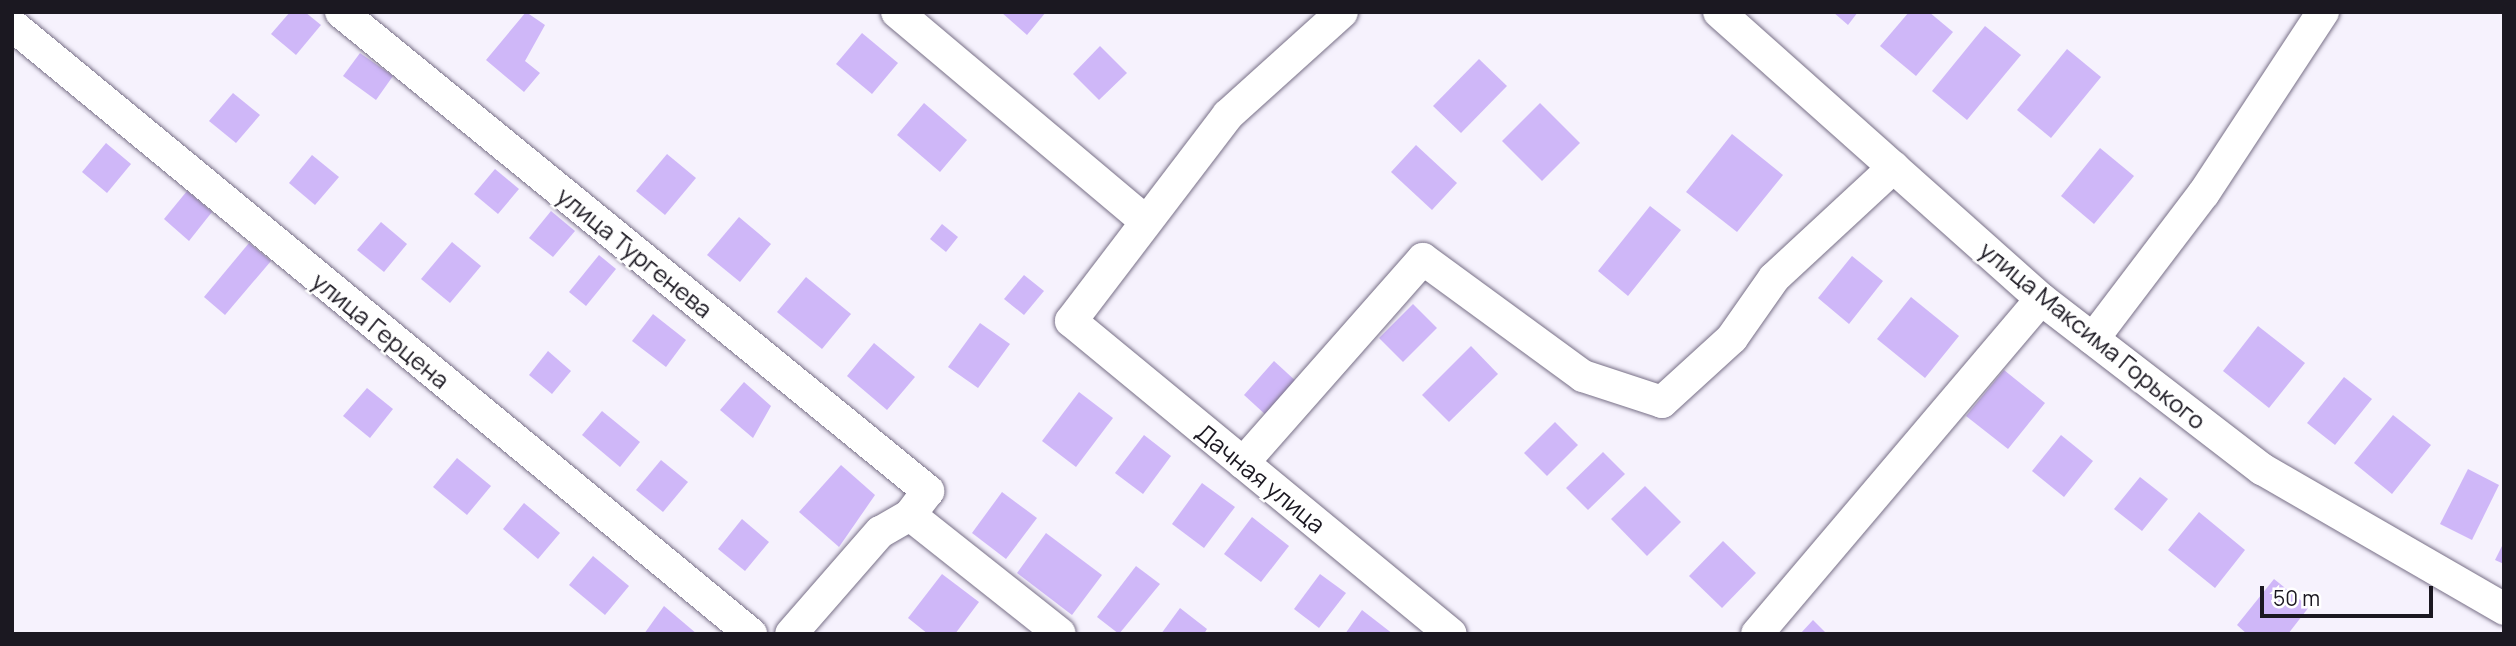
<!DOCTYPE html>
<meta charset="utf-8">
<style>
body{margin:0}
#map{position:relative;width:2516px;height:646px;overflow:hidden;background:#f6f2fd;font-family:Manrope,sans-serif}
div>[style]{position:absolute}
.building>*{inset:0;background:#cfb7f8}
.roads{filter:drop-shadow(0 0 2px #787087) drop-shadow(0 0 2px #787087)}
.minor>*{height:32px;margin:-16px;padding:0 16px;transform-origin:16px;border-radius:16px;background:#fff}
span{translate:-50% -50%;white-space:nowrap;text-align:center;line-height:1.15;-webkit-text-stroke:5px #fff;paint-order:stroke}
.street-label{font-size:24px;color:#1b1821}
.frame{position:absolute;inset:0;border:14px solid #1b1821;pointer-events:none}
.scale{position:absolute;left:2260px;top:586px;width:173px;height:32px;box-sizing:border-box;border:4px solid #1b1821;border-top:0;padding-left:9px;font-size:21px;line-height:24px;white-space:nowrap;color:#1b1821;-webkit-text-stroke:5px #fff;paint-order:stroke}
</style>
<div id="map">
<div class="building">
<div style="clip-path:polygon(290px 12px,305px 12px,321px 25px,296px 55px,271px 34px)"></div>
<div style="clip-path:polygon(526px 12px,545px 25px,525px 61px,540px 73px,524px 92px,486px 60px)"></div>
<div style="clip-path:polygon(1001px 12px,1046px 12px,1027px 35px)"></div>
<div style="clip-path:polygon(1833px 12px,1858px 12px,1848px 25px)"></div>
<div style="clip-path:polygon(1909px 12px,1929px 12px,1953px 32px,1916px 76px,1880px 46px)"></div>
<div style="clip-path:polygon(1985px 26px,2021px 55px,1967px 120px,1932px 91px)"></div>
<div style="clip-path:polygon(862px 33px,898px 63px,872px 94px,836px 64px)"></div>
<div style="clip-path:polygon(1100px 46px,1127px 73px,1099px 100px,1073px 74px)"></div>
<div style="clip-path:polygon(2067px 49px,2101px 77px,2051px 138px,2017px 110px)"></div>
<div style="clip-path:polygon(360px 53px,393px 76px,376px 100px,343px 76px)"></div>
<div style="clip-path:polygon(1479px 59px,1507px 86px,1461px 133px,1433px 106px)"></div>
<div style="clip-path:polygon(233px 93px,260px 115px,236px 143px,209px 121px)"></div>
<div style="clip-path:polygon(924px 103px,967px 140px,940px 172px,897px 135px)"></div>
<div style="clip-path:polygon(1540px 103px,1580px 143px,1542px 181px,1502px 141px)"></div>
<div style="clip-path:polygon(1732px 134px,1783px 175px,1737px 232px,1686px 192px)"></div>
<div style="clip-path:polygon(106px 143px,131px 164px,107px 193px,82px 172px)"></div>
<div style="clip-path:polygon(1416px 145px,1457px 183px,1432px 210px,1391px 172px)"></div>
<div style="clip-path:polygon(2100px 148px,2134px 176px,2094px 224px,2061px 196px)"></div>
<div style="clip-path:polygon(667px 154px,696px 178px,665px 215px,636px 191px)"></div>
<div style="clip-path:polygon(312px 155px,339px 177px,315px 205px,289px 183px)"></div>
<div style="clip-path:polygon(495px 169px,519px 189px,498px 214px,474px 194px)"></div>
<div style="clip-path:polygon(187px 191px,212px 212px,189px 241px,164px 219px)"></div>
<div style="clip-path:polygon(1650px 206px,1681px 230px,1628px 296px,1598px 271px)"></div>
<div style="clip-path:polygon(551px 211px,575px 231px,553px 257px,529px 238px)"></div>
<div style="clip-path:polygon(739px 217px,771px 244px,740px 282px,707px 255px)"></div>
<div style="clip-path:polygon(381px 222px,407px 244px,384px 272px,357px 250px)"></div>
<div style="clip-path:polygon(942px 224px,958px 237px,946px 252px,930px 239px)"></div>
<div style="clip-path:polygon(452px 242px,481px 266px,450px 303px,421px 279px)"></div>
<div style="clip-path:polygon(249px 243px,271px 261px,225px 315px,204px 297px)"></div>
<div style="clip-path:polygon(599px 255px,616px 269px,586px 306px,569px 292px)"></div>
<div style="clip-path:polygon(1852px 256px,1883px 281px,1849px 324px,1818px 298px)"></div>
<div style="clip-path:polygon(1024px 275px,1044px 291px,1024px 315px,1004px 299px)"></div>
<div style="clip-path:polygon(806px 277px,851px 314px,822px 349px,777px 312px)"></div>
<div style="clip-path:polygon(1911px 297px,1959px 336px,1925px 378px,1877px 339px)"></div>
<div style="clip-path:polygon(1413px 304px,1437px 328px,1403px 362px,1379px 338px)"></div>
<div style="clip-path:polygon(653px 314px,686px 340px,666px 367px,632px 341px)"></div>
<div style="clip-path:polygon(980px 323px,1010px 344px,978px 388px,948px 367px)"></div>
<div style="clip-path:polygon(2258px 326px,2305px 363px,2269px 408px,2223px 371px)"></div>
<div style="clip-path:polygon(874px 343px,915px 377px,887px 410px,847px 376px)"></div>
<div style="clip-path:polygon(1471px 346px,1498px 374px,1449px 422px,1422px 395px)"></div>
<div style="clip-path:polygon(548px 351px,571px 371px,552px 394px,529px 375px)"></div>
<div style="clip-path:polygon(1274px 361px,1298px 383px,1267px 416px,1244px 395px)"></div>
<div style="clip-path:polygon(2004px 370px,2045px 403px,2008px 449px,1966px 416px)"></div>
<div style="clip-path:polygon(2344px 377px,2372px 399px,2335px 445px,2307px 423px)"></div>
<div style="clip-path:polygon(744px 382px,771px 406px,753px 438px,720px 410px)"></div>
<div style="clip-path:polygon(367px 388px,393px 409px,370px 438px,343px 416px)"></div>
<div style="clip-path:polygon(1079px 392px,1113px 418px,1076px 467px,1042px 441px)"></div>
<div style="clip-path:polygon(602px 411px,640px 442px,620px 467px,582px 435px)"></div>
<div style="clip-path:polygon(2393px 415px,2431px 445px,2392px 494px,2354px 463px)"></div>
<div style="clip-path:polygon(1555px 422px,1578px 445px,1547px 476px,1524px 453px)"></div>
<div style="clip-path:polygon(1144px 435px,1171px 456px,1143px 494px,1115px 473px)"></div>
<div style="clip-path:polygon(2061px 435px,2093px 461px,2064px 497px,2032px 471px)"></div>
<div style="clip-path:polygon(1603px 452px,1625px 474px,1588px 510px,1566px 488px)"></div>
<div style="clip-path:polygon(457px 458px,491px 486px,467px 515px,433px 487px)"></div>
<div style="clip-path:polygon(661px 460px,688px 482px,663px 512px,636px 490px)"></div>
<div style="clip-path:polygon(841px 465px,875px 495px,839px 547px,799px 512px)"></div>
<div style="clip-path:polygon(2468px 469px,2499px 485px,2472px 540px,2440px 524px)"></div>
<div style="clip-path:polygon(2140px 477px,2168px 499px,2142px 531px,2114px 509px)"></div>
<div style="clip-path:polygon(1202px 483px,1235px 507px,1204px 548px,1172px 524px)"></div>
<div style="clip-path:polygon(1645px 486px,1681px 522px,1647px 556px,1611px 519px)"></div>
<div style="clip-path:polygon(1002px 492px,1037px 518px,1006px 559px,972px 533px)"></div>
<div style="clip-path:polygon(524px 503px,560px 533px,538px 559px,503px 529px)"></div>
<div style="clip-path:polygon(2199px 512px,2245px 550px,2215px 588px,2168px 550px)"></div>
<div style="clip-path:polygon(1252px 517px,1289px 546px,1261px 582px,1224px 554px)"></div>
<div style="clip-path:polygon(742px 519px,769px 542px,745px 571px,718px 549px)"></div>
<div style="clip-path:polygon(1046px 533px,1102px 575px,1072px 615px,1017px 573px)"></div>
<div style="clip-path:polygon(1723px 541px,1756px 573px,1722px 608px,1689px 576px)"></div>
<div style="clip-path:polygon(2504px 542px,2504px 564px,2495px 560px)"></div>
<div style="clip-path:polygon(593px 556px,629px 586px,605px 615px,569px 585px)"></div>
<div style="clip-path:polygon(1136px 566px,1160px 584px,1119px 634px,1097px 617px)"></div>
<div style="clip-path:polygon(942px 574px,979px 602px,955px 634px,928px 634px,908px 618px)"></div>
<div style="clip-path:polygon(1320px 574px,1346px 593px,1319px 628px,1294px 609px)"></div>
<div style="clip-path:polygon(2274px 579px,2309px 607px,2288px 634px,2247px 634px,2237px 625px)"></div>
<div style="clip-path:polygon(664px 606px,697px 634px,644px 634px)"></div>
<div style="clip-path:polygon(1180px 608px,1207px 629px,1204px 634px,1161px 634px)"></div>
<div style="clip-path:polygon(1362px 610px,1393px 634px,1345px 634px)"></div>
<div style="clip-path:polygon(1813px 620px,1827px 634px,1800px 634px)"></div>
</div>
<div class="roads">
<div class="minor">
<div style="left:341px;top:12px;width:758px;rotate:39.21deg"></div>
<div style="left:928px;top:491px;width:30px;rotate:127deg"></div>
<div style="left:910px;top:515px;width:34px;rotate:150deg"></div>
<div style="left:880px;top:532px;width:135px;rotate:131.1deg"></div>
<div style="left:897px;top:12px;width:323px;rotate:40.1deg"></div>
<div style="left:1342px;top:12px;width:154px;rotate:137.9deg"></div>
<div style="left:1228px;top:115px;width:259px;rotate:127.3deg"></div>
<div style="left:1071px;top:321px;width:492px;rotate:39.5deg"></div>
<div style="left:1719px;top:12px;width:431px;rotate:41.7deg"></div>
<div style="left:2041px;top:299px;width:279px;rotate:37.6deg"></div>
<div style="left:2262px;top:469px;width:280px;rotate:30deg"></div>
<div style="left:12px;top:25px;width:958px;rotate:39.49deg"></div>
<div style="left:2093px;top:339px;width:183px;rotate:-52.8deg"></div>
<div style="left:2204px;top:193px;width:217px;rotate:-56.7deg"></div>
<div style="left:1243px;top:463px;width:272px;rotate:-48.6deg"></div>
<div style="left:1423px;top:259px;width:198px;rotate:36.2deg"></div>
<div style="left:1583px;top:376px;width:83px;rotate:18.2deg"></div>
<div style="left:1662px;top:402px;width:95px;rotate:-42.4deg"></div>
<div style="left:1732px;top:338px;width:73px;rotate:-55deg"></div>
<div style="left:1774px;top:278px;width:163px;rotate:-42.8deg"></div>
<div style="left:910px;top:515px;width:191px;rotate:38.4deg"></div>
<div style="left:1757px;top:634px;width:439px;rotate:-49.7deg"></div>
</div>
</div>
<div class="street-label">
<span style="left:635px;top:252px;rotate:39deg">улица Тургенева</span>
<span style="left:381px;top:330px;rotate:39deg">улица Герцена</span>
<span style="left:2093px;top:335px;rotate:39deg">улица Максима Горького</span>
<span style="left:1261px;top:478px;rotate:39deg">Дачная улица</span>
</div>
<div class="frame"></div>
<div class="scale">50 m</div>
</div>
